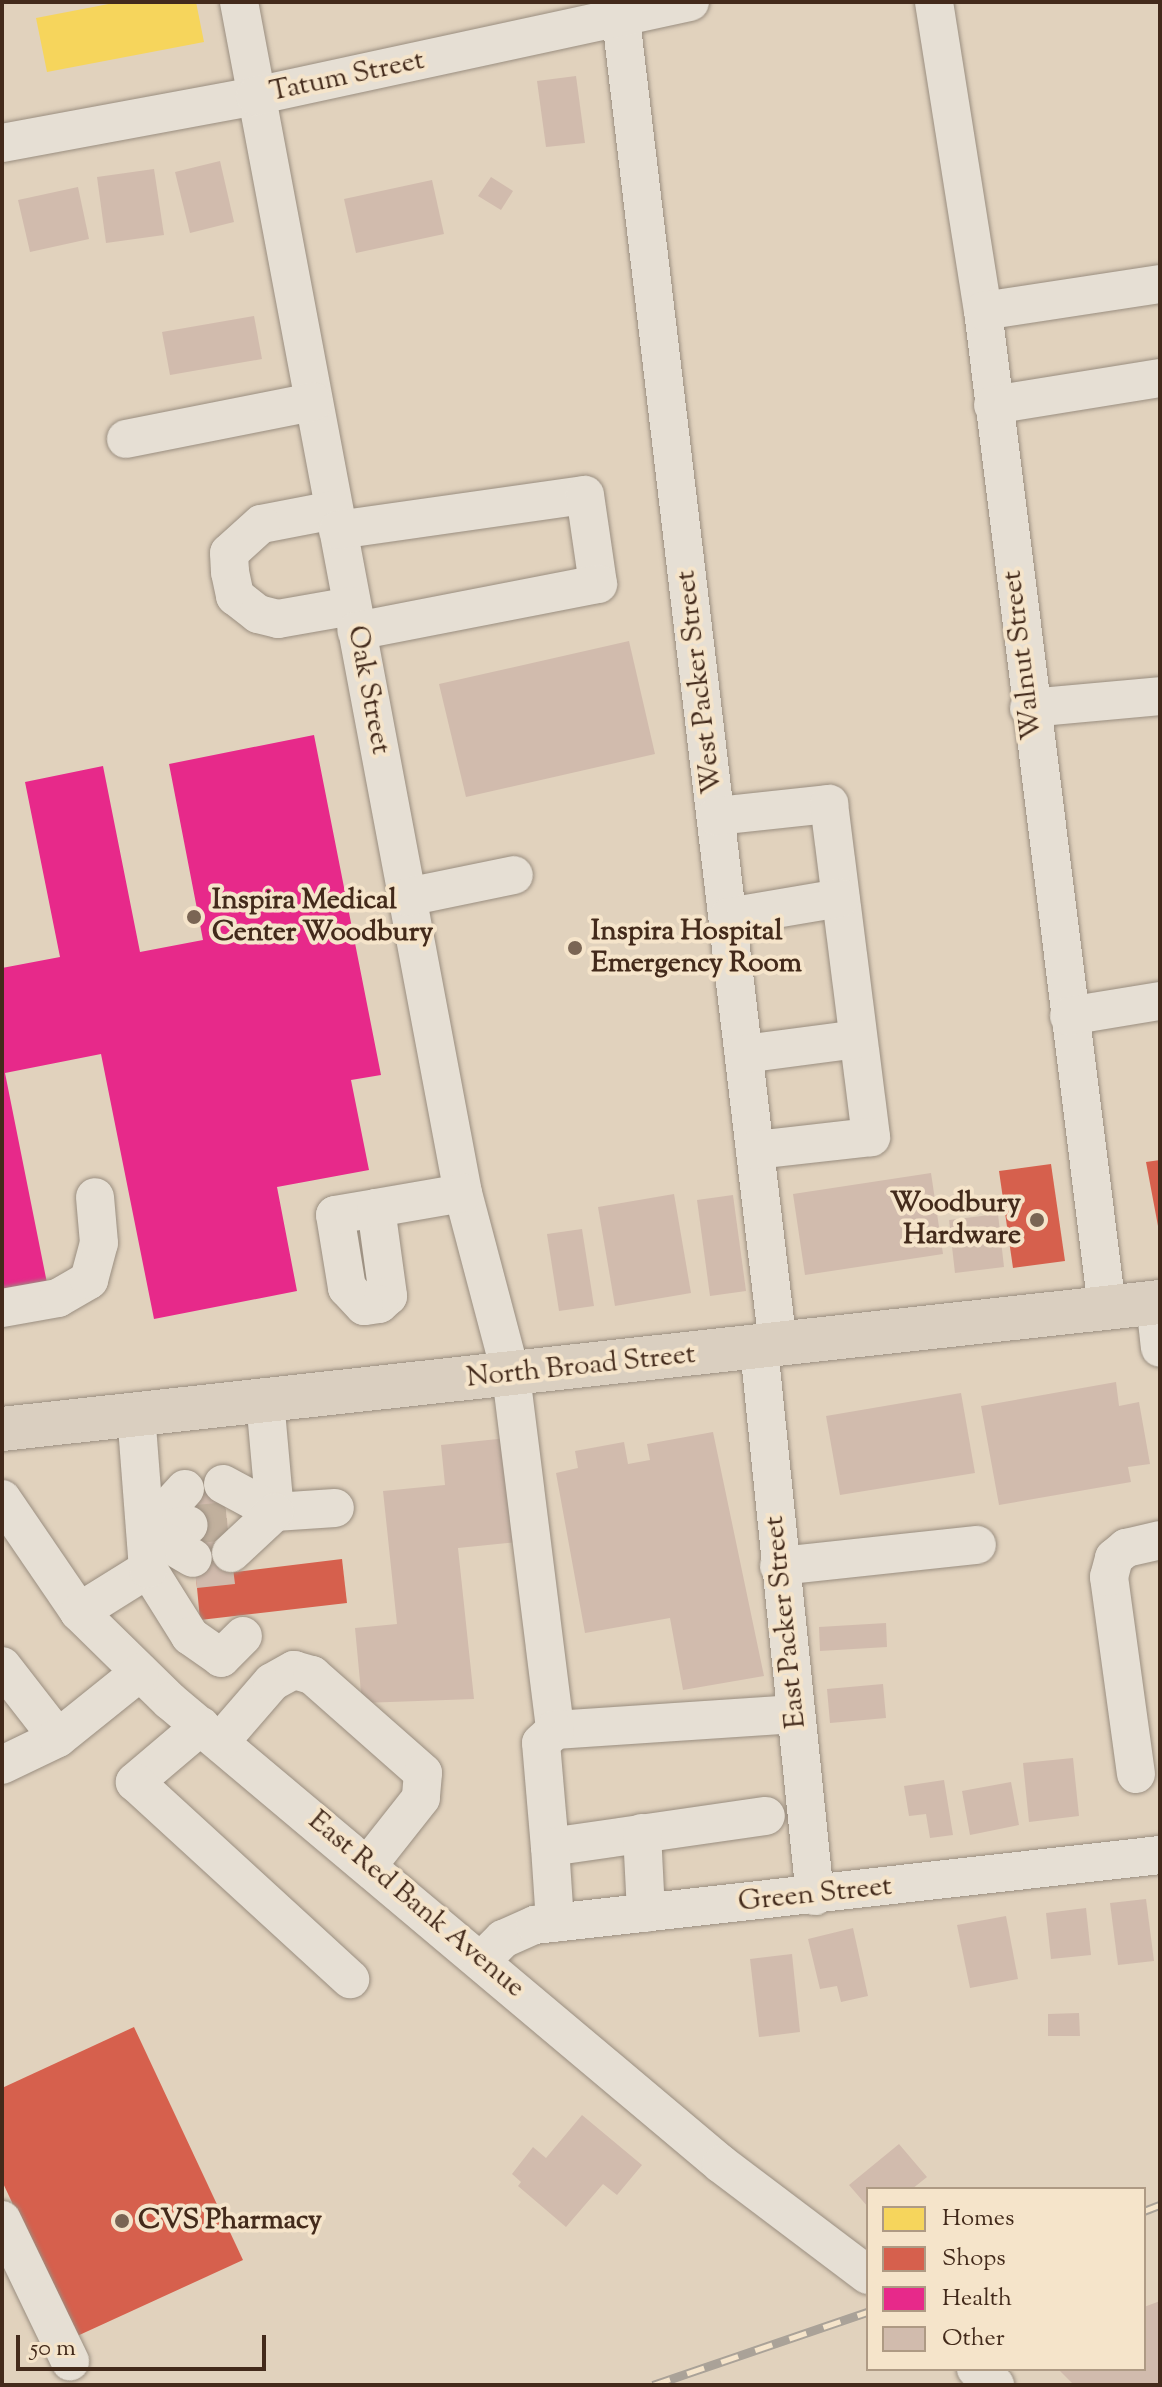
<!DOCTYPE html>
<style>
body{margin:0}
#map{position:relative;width:1162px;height:2387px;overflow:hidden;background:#e1d2bd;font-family:"Sorts Mill Goudy",serif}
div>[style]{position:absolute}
.homes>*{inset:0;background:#f6d55c}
.shops>*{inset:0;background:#d6604d}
.health>*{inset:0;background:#e7298a}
.building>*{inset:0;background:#d1bbad}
.minor-tunnel>*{height:38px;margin-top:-19px;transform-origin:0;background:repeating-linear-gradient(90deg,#c1b09d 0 38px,transparent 0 57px)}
.roads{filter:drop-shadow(0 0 2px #9a8e80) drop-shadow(0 0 2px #9a8e80)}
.minor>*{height:38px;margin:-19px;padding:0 19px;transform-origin:19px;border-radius:19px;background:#e6dfd4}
.major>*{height:44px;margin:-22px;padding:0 22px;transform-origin:22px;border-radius:22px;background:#dacfc0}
.rail>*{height:9px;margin-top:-4.5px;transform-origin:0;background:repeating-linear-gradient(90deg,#f5e4ca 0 18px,#aaa298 0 36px);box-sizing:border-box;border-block:2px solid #aaa298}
.dots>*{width:22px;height:22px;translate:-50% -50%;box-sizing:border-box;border:4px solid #f5e4ca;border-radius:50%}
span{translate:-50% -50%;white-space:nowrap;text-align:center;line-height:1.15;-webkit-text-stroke:8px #f5e4ca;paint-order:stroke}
.street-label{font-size:28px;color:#432a1b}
.poi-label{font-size:28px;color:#432a1b;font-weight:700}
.left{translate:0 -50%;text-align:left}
.right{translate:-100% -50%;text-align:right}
.frame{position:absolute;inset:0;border:4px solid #432a1b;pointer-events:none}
.legend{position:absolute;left:866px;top:2187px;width:280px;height:184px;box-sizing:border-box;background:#f5e4ca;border:2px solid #ae9a84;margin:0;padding:10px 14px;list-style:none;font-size:24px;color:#432a1b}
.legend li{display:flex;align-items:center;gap:16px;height:40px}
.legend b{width:40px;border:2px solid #ae9a84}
.scale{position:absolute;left:16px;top:2335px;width:250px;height:36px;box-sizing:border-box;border:4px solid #432a1b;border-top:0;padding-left:10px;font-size:24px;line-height:28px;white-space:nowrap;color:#432a1b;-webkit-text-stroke:6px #f5e4ca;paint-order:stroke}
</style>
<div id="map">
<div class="homes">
<div style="clip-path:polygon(119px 2px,196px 2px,204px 42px,47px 72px,36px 18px)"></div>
</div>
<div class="shops">
<div style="clip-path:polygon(1160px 1160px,1160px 1226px,1158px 1226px,1146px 1162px)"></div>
<div style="clip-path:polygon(1051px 1164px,1065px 1261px,1013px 1268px,999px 1171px)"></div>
<div style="clip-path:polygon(342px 1559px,347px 1603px,200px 1620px,196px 1577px)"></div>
<div style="clip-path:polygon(134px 2027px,243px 2260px,75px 2337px,2px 2181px,2px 2088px)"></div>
</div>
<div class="health">
<div style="clip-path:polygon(314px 735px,381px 1075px,351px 1080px,369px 1170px,277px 1187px,297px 1291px,154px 1319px,101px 1054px,5px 1073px,48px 1288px,2px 1296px,2px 968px,60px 957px,25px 782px,103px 766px,140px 952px,203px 940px,169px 764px)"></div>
</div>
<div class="building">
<div style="clip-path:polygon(576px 76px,585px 143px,546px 147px,537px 81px)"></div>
<div style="clip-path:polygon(220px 161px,234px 222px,190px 233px,175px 172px)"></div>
<div style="clip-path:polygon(154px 169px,164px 235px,106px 243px,97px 177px)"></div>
<div style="clip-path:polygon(491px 177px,513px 191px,501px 210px,478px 196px)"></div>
<div style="clip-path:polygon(432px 180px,444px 234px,356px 253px,344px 199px)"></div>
<div style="clip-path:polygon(78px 187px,89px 239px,30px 252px,18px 200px)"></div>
<div style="clip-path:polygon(254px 316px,262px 359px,170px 375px,162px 332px)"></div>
<div style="clip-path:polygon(629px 641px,655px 754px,466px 797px,439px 684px)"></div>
<div style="clip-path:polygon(931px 1173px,943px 1254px,805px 1275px,793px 1194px)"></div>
<div style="clip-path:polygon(674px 1194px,691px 1293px,615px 1306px,598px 1207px)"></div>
<div style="clip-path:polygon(733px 1195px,746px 1291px,710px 1296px,697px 1200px)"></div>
<div style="clip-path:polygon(998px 1214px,1004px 1267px,955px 1273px,949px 1220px)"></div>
<div style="clip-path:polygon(582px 1229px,594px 1306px,559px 1311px,547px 1234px)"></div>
<div style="clip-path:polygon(1116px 1382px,1119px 1406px,1139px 1402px,1150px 1464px,1128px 1467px,1131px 1482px,999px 1505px,981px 1406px)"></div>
<div style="clip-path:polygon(961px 1393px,975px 1473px,840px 1495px,826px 1416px)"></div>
<div style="clip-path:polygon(713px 1432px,764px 1676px,683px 1690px,670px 1618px,585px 1633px,556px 1473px,578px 1468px,575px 1451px,624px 1442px,628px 1464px,650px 1460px,647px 1444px)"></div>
<div style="clip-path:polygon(507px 1438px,518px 1542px,458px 1548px,474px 1699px,362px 1703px,355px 1628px,397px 1624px,383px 1491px,445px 1485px,441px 1445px)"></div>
<div style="clip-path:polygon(222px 1478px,235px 1584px,197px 1588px,184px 1482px)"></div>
<div style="clip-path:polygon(886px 1623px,887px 1647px,820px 1651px,819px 1627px)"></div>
<div style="clip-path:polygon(883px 1684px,886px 1718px,830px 1723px,827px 1689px)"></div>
<div style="clip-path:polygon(1073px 1758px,1079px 1816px,1029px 1822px,1023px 1763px)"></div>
<div style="clip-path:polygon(944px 1780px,953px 1835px,930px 1838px,926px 1814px,909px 1816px,904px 1786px)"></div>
<div style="clip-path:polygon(1011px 1782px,1019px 1825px,970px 1835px,962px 1791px)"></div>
<div style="clip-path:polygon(1146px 1899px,1154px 1961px,1118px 1965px,1110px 1903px)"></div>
<div style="clip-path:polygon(1086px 1908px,1091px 1955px,1051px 1959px,1046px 1913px)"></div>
<div style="clip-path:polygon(1006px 1916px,1018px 1979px,970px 1988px,957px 1925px)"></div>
<div style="clip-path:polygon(853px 1928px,868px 1996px,841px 2002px,837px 1986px,820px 1989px,808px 1939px)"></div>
<div style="clip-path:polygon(792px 1954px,800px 2032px,759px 2037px,750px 1959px)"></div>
<div style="clip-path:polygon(1079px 2013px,1080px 2036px,1048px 2036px,1048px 2014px)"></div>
<div style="clip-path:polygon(582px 2115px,642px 2165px,617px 2195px,603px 2184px,566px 2227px,518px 2186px,521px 2182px,512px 2174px,533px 2147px,546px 2158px)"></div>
<div style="clip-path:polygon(899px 2144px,927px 2177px,912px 2189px,868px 2189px,868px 2207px,849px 2185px)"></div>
<div style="clip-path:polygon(1160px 2301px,1160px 2385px,1074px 2385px,1058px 2369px,1144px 2369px,1144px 2307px)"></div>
</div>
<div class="minor-tunnel">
<div style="left:189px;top:1525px;width:39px;rotate:-6deg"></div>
</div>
<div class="roads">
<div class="minor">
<div style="left:239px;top:2px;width:1212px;rotate:79.35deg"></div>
<div style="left:463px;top:1193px;width:188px;rotate:75.2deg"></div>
<div style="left:511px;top:1375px;width:358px;rotate:82.9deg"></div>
<div style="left:555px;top:1730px;width:241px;rotate:-3.8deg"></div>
<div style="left:934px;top:2px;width:313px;rotate:81deg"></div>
<div style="left:983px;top:311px;width:1005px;rotate:82.91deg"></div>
<div style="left:621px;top:19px;width:1336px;rotate:83.25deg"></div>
<div style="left:2px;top:143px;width:257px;rotate:-10.5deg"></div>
<div style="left:255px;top:96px;width:445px;rotate:-12.2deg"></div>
<div style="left:983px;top:311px;width:179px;rotate:-8.7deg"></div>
<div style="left:993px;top:405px;width:169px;rotate:-9.2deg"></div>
<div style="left:126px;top:439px;width:191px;rotate:-11.2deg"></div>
<div style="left:334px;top:510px;width:74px;rotate:169.1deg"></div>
<div style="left:261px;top:524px;width:43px;rotate:137.8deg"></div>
<div style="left:229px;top:553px;width:19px;rotate:87deg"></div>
<div style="left:230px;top:572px;width:25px;rotate:78deg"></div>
<div style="left:235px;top:596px;width:29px;rotate:38deg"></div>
<div style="left:258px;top:614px;width:21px;rotate:14deg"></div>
<div style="left:278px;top:619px;width:75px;rotate:-10deg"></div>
<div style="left:338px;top:530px;width:249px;rotate:-8.1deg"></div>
<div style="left:585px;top:495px;width:90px;rotate:81.7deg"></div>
<div style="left:598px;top:584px;width:246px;rotate:169deg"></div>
<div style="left:1029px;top:708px;width:132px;rotate:-5.2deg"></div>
<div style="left:716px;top:816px;width:114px;rotate:-6.1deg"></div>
<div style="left:829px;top:804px;width:336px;rotate:82.8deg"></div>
<div style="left:871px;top:1137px;width:117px;rotate:173.6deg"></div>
<div style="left:407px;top:897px;width:109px;rotate:-11.6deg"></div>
<div style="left:728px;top:917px;width:114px;rotate:-9.6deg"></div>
<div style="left:1069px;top:1016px;width:92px;rotate:-9.4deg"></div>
<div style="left:744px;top:1054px;width:115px;rotate:-7.5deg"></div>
<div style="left:376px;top:1208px;width:89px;rotate:82.2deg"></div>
<div style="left:388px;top:1296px;width:12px;rotate:138deg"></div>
<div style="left:379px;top:1304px;width:15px;rotate:172deg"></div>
<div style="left:364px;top:1306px;width:25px;rotate:-133deg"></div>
<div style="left:347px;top:1288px;width:74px;rotate:-99.3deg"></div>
<div style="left:335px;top:1215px;width:42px;rotate:-9.7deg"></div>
<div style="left:376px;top:1208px;width:88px;rotate:-9.8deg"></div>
<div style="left:1155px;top:1303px;width:45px;rotate:83.7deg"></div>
<div style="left:2px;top:1308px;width:57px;rotate:-10.1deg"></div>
<div style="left:58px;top:1298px;width:36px;rotate:-30deg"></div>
<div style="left:89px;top:1280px;width:38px;rotate:-75deg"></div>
<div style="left:99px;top:1243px;width:46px;rotate:-95deg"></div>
<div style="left:759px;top:1348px;width:551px;rotate:84.17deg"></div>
<div style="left:265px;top:1400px;width:112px;rotate:84.9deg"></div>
<div style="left:275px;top:1512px;width:60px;rotate:-3.8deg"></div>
<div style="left:223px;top:1484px;width:59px;rotate:28.3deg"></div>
<div style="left:185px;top:1489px;width:57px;rotate:132.1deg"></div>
<div style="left:147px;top:1531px;width:42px;rotate:-8.1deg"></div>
<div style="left:2px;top:1499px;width:137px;rotate:55.7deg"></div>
<div style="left:79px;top:1612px;width:127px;rotate:44.4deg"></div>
<div style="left:170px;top:1701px;width:720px;rotate:40.04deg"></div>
<div style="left:721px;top:2164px;width:184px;rotate:37.1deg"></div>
<div style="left:147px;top:1531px;width:53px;rotate:30.4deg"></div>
<div style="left:231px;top:1553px;width:60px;rotate:-43deg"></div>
<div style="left:779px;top:1566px;width:199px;rotate:-6.1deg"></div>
<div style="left:148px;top:1569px;width:79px;rotate:57.9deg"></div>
<div style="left:190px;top:1636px;width:38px;rotate:35deg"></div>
<div style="left:221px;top:1658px;width:31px;rotate:-45deg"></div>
<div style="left:79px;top:1612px;width:81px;rotate:-31.9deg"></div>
<div style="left:148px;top:1569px;width:155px;rotate:-94.4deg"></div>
<div style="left:2px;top:1666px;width:91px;rotate:52.1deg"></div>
<div style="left:201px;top:1726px;width:87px;rotate:139.7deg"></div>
<div style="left:135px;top:1782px;width:292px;rotate:42.5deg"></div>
<div style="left:555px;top:1730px;width:19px;rotate:137deg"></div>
<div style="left:541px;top:1743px;width:104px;rotate:85.1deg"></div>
<div style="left:550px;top:1847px;width:218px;rotate:-8.2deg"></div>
<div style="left:220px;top:1742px;width:79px;rotate:-49.1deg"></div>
<div style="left:272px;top:1682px;width:25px;rotate:-29deg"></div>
<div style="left:294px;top:1670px;width:19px;rotate:16deg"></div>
<div style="left:312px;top:1675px;width:148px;rotate:41.4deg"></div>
<div style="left:423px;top:1773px;width:25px;rotate:95deg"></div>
<div style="left:421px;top:1798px;width:85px;rotate:128.3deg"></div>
<div style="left:2px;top:1765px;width:62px;rotate:-25.7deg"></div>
<div style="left:58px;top:1738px;width:105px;rotate:-38.8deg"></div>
<div style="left:1136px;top:1774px;width:199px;rotate:-97.8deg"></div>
<div style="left:1109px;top:1577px;width:20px;rotate:-75deg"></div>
<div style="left:1114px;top:1558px;width:16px;rotate:-40deg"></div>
<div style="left:1126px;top:1548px;width:35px;rotate:-13deg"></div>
<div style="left:642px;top:1833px;width:80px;rotate:87.1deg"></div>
<div style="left:550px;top:1847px;width:76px;rotate:86.2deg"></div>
<div style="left:482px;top:1960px;width:30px;rotate:-45deg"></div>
<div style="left:503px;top:1939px;width:35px;rotate:-24deg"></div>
<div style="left:535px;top:1925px;width:629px;rotate:-6.39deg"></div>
<div style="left:2px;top:2220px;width:157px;rotate:64.3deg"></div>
<div style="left:976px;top:2369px;width:25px;rotate:40deg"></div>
</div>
<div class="major">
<div style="left:2px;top:1429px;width:1165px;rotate:-6.26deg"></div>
</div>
</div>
<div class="rail">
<div style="left:1144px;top:2211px;width:17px;rotate:-21deg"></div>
<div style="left:653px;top:2385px;width:227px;rotate:-18.8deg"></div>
</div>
<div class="dots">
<div style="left:194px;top:917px;background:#7a6554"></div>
<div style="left:575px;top:948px;background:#7a6554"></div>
<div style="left:1037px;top:1220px;background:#7a6554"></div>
<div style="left:122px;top:2221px;background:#7a6554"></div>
</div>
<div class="street-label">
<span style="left:347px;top:77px;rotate:-12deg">Tatum Street</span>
<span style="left:1023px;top:655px;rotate:-97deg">Walnut Street</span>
<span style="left:700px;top:682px;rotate:-97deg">West Packer Street</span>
<span style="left:368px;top:690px;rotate:79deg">Oak Street</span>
<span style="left:581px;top:1367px;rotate:-6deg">North Broad Street</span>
<span style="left:786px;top:1622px;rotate:-96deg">East Packer Street</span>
<span style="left:815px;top:1895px;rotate:-6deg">Green Street</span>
<span style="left:416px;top:1905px;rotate:40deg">East Red Bank Avenue</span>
</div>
<div class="poi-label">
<span class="left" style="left:212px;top:917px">Inspira Medical<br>Center Woodbury</span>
<span class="left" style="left:591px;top:948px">Inspira Hospital<br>Emergency Room</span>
<span class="right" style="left:1021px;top:1220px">Woodbury<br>Hardware</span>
<span class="left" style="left:138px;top:2221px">CVS Pharmacy</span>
</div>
<div class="frame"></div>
<ul class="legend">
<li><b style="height:22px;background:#f6d55c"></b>Homes</li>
<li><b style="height:22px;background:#d6604d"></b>Shops</li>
<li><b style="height:22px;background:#e7298a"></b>Health</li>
<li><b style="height:22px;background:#d1bbad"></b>Other</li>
</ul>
<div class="scale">50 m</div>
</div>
